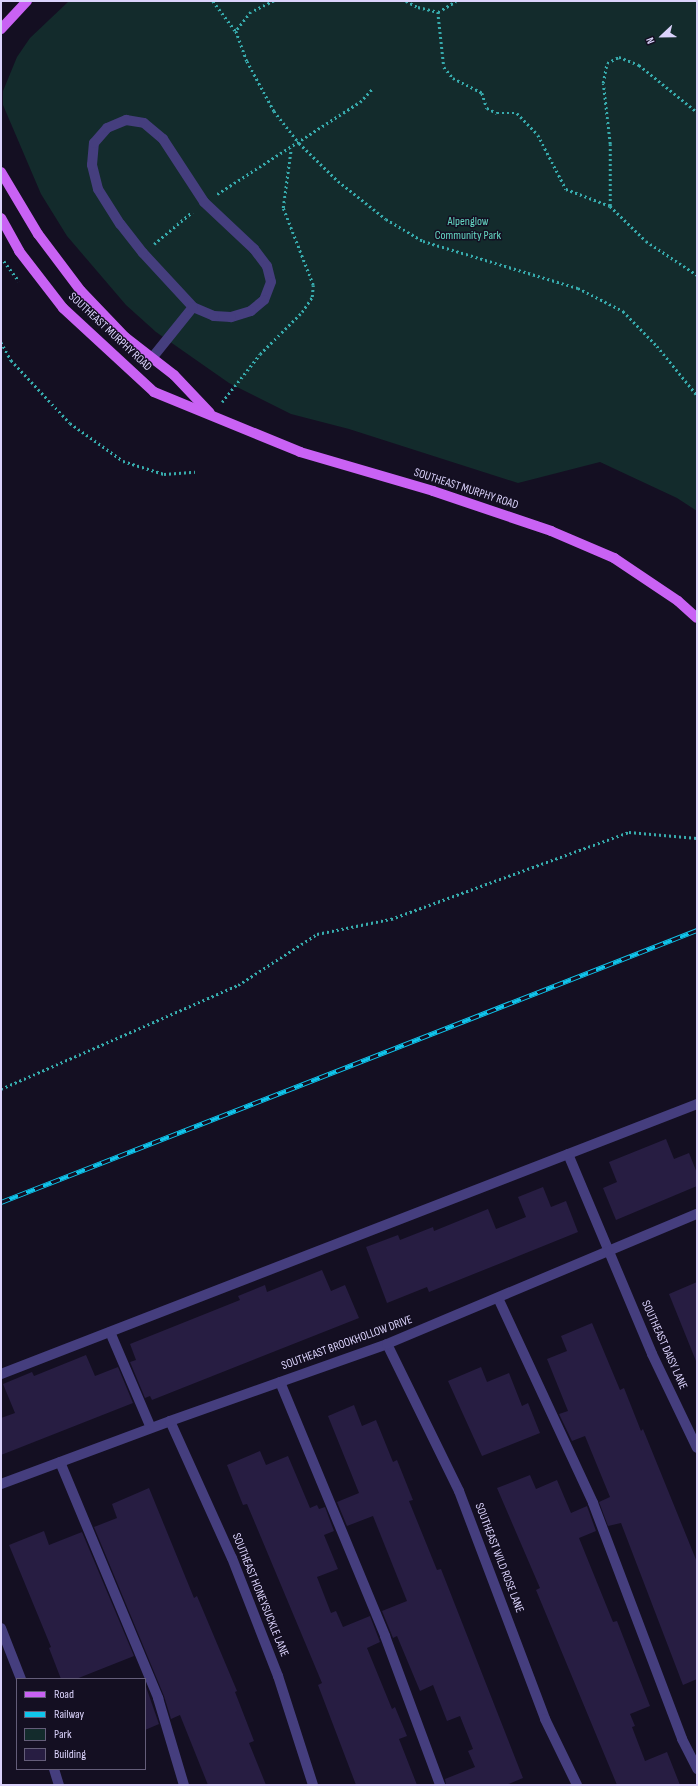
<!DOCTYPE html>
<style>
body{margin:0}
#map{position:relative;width:698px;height:1786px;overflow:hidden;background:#140f22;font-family:"Sofia Sans Condensed",sans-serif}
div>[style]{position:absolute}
.green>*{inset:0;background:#132b2c}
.building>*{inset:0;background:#271d42}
.path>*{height:2.5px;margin-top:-1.25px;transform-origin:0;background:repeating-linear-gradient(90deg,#37abad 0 2px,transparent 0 5px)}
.minor>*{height:10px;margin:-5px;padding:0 5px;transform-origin:5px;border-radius:5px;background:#453e7e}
.major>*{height:10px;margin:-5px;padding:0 5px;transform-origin:5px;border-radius:5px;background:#c962f4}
.rail>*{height:4.5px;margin-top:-2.25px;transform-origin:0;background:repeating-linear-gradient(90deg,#140f22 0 9px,#10c5ec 0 18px);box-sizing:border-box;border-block:1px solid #10c5ec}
span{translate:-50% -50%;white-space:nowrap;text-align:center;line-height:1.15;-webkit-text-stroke:3px #140f22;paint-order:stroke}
.park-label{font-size:12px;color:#64d7c3}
.street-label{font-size:12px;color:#dbd3fc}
.frame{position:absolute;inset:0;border:2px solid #dbd3fc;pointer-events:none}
.legend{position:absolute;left:16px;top:1678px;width:130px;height:92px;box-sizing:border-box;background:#140f22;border:1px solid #645d79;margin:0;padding:5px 7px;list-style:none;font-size:12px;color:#dbd3fc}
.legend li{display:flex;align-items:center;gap:8px;height:20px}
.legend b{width:20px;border:1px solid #645d79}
.north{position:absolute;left:642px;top:16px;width:40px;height:40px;-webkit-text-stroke:3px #140f22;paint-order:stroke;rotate:248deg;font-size:11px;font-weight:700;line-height:16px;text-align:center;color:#dbd3fc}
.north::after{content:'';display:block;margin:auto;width:14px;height:18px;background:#dbd3fc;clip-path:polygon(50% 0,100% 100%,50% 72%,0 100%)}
</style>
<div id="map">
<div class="green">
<div style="clip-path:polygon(69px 1px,697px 1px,697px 511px,677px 498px,600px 462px,518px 483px,349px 429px,291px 414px,229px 383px,156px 332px,126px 305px,67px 236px,41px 194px,3px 105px,3px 91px,17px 57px,30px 38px)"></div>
</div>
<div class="building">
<div style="clip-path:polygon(666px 1139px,674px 1159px,689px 1153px,697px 1173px,697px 1186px,616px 1220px,603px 1188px,617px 1182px,609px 1162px)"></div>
<div style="clip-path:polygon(543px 1187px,551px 1207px,566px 1201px,578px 1232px,429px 1292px,427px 1287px,387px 1303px,366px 1247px,398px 1235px,400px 1240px,433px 1227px,434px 1231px,488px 1209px,496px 1229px,526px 1217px,518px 1197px)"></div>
<div style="clip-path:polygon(322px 1270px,331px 1291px,345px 1285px,359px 1318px,152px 1400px,150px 1396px,145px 1398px,130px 1362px,136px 1360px,130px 1344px,240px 1300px,238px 1296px,265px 1285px,267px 1292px)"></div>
<div style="clip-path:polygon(697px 1282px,697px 1361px,696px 1361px,669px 1294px)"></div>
<div style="clip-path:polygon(592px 1323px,620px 1390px,624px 1388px,641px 1431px,643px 1429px,697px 1562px,697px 1679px,683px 1685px,621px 1523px,608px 1526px,599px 1502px,610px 1497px,585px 1436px,572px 1441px,559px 1414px,568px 1411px,547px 1359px,567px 1351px,561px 1336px)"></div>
<div style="clip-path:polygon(86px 1355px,95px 1376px,118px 1367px,133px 1403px,1px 1455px,1px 1418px,15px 1413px,3px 1384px,32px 1372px,34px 1376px)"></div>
<div style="clip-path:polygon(481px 1367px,487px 1382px,509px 1373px,522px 1406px,528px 1403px,540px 1433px,482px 1456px,448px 1381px)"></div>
<div style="clip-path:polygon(354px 1405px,362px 1426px,376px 1420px,393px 1462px,397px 1460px,413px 1500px,409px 1501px,437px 1570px,441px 1569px,523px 1778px,506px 1785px,446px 1785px,445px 1779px,475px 1767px,468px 1751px,473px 1749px,460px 1716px,447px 1721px,433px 1685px,420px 1691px,397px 1636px,393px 1638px,382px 1611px,407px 1601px,373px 1516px,347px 1526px,337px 1502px,359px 1493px,328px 1416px)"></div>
<div style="clip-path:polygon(260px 1451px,266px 1465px,288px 1456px,310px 1508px,317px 1505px,319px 1509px,325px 1507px,334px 1531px,324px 1535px,338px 1569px,317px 1577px,331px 1613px,336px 1611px,343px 1627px,370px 1616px,380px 1642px,367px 1648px,392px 1709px,395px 1707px,407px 1736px,399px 1739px,417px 1785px,356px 1785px,318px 1685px,322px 1683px,247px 1504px,243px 1505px,227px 1465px)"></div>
<div style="clip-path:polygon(530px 1475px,536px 1489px,557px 1480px,571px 1513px,587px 1506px,596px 1531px,579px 1538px,613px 1622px,617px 1621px,650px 1706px,630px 1714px,635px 1726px,632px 1727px,645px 1761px,667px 1752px,680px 1785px,617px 1785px,536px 1590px,540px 1588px,497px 1488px)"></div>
<div style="clip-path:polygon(149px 1488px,194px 1598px,197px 1596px,237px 1691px,235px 1692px,254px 1741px,249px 1743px,266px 1785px,208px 1785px,180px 1715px,171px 1719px,164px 1696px,94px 1527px,117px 1518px,112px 1504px)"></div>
<div style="clip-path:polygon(44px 1531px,49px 1545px,82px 1532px,134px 1656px,76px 1679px,61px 1679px,49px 1648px,51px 1647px,9px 1545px)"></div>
<div style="clip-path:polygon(145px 1684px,159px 1724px,145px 1730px)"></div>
</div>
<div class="path">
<div style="left:213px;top:1px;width:38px;rotate:53deg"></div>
<div style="left:274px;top:1px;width:25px;rotate:154deg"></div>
<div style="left:251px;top:12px;width:24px;rotate:128deg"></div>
<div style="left:236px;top:31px;width:32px;rotate:70deg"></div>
<div style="left:247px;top:61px;width:57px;rotate:61.6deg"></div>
<div style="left:274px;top:111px;width:41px;rotate:52deg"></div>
<div style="left:299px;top:143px;width:54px;rotate:44.3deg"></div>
<div style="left:338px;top:181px;width:61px;rotate:38.4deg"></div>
<div style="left:386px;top:219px;width:43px;rotate:30.7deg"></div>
<div style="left:423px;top:241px;width:162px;rotate:16.9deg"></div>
<div style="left:578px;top:288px;width:51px;rotate:27.1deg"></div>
<div style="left:623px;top:311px;width:49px;rotate:45.8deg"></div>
<div style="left:657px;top:346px;width:63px;rotate:50.8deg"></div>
<div style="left:406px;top:1px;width:13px;rotate:27deg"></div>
<div style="left:418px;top:7px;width:21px;rotate:14deg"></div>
<div style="left:438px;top:12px;width:21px;rotate:-31deg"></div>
<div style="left:438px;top:12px;width:55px;rotate:83.8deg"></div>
<div style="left:444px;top:67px;width:14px;rotate:51deg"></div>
<div style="left:453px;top:78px;width:33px;rotate:27deg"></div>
<div style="left:482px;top:93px;width:16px;rotate:72deg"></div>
<div style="left:487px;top:108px;width:11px;rotate:27deg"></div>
<div style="left:497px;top:113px;width:20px"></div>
<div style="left:517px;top:113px;width:30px;rotate:46deg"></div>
<div style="left:538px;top:135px;width:61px;rotate:62.6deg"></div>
<div style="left:566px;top:189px;width:47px;rotate:21.1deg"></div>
<div style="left:610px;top:206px;width:50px;rotate:44.2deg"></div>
<div style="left:646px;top:241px;width:61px;rotate:33.7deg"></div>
<div style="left:217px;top:194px;width:170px;rotate:-32.8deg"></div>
<div style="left:360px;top:102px;width:18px;rotate:-47deg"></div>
<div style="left:610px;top:206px;width:62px;rotate:-90deg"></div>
<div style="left:610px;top:144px;width:61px;rotate:-96.5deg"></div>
<div style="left:603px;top:83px;width:20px;rotate:-79deg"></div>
<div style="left:607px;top:63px;width:13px;rotate:-27deg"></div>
<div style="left:619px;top:57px;width:22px;rotate:22deg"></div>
<div style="left:639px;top:65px;width:75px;rotate:39deg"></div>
<div style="left:154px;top:244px;width:50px;rotate:-40.1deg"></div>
<div style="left:4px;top:261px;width:25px;rotate:53deg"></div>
<div style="left:1px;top:342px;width:21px;rotate:61deg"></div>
<div style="left:11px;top:360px;width:86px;rotate:46.9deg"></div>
<div style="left:70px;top:423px;width:65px;rotate:35.6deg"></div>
<div style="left:123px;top:461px;width:43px;rotate:17.6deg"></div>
<div style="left:164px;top:474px;width:31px;rotate:-4deg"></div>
<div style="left:222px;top:402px;width:61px;rotate:-51.6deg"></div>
<div style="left:260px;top:354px;width:59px;rotate:-45deg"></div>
<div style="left:302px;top:312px;width:18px;rotate:-56deg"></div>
<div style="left:312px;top:297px;width:12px;rotate:-85deg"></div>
<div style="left:313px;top:285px;width:83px;rotate:-111.3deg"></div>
<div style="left:283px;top:208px;width:60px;rotate:-82.3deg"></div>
<div style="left:1px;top:1089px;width:259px;rotate:-23.7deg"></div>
<div style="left:238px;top:985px;width:94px;rotate:-32.8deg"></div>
<div style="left:317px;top:934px;width:76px;rotate:-11.5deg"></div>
<div style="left:391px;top:919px;width:253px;rotate:-20.1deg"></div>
<div style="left:629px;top:832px;width:68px;rotate:5deg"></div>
</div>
<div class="minor">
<div style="left:126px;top:120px;width:18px;rotate:9deg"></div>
<div style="left:144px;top:123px;width:25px;rotate:40deg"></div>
<div style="left:163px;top:139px;width:75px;rotate:56.9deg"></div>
<div style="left:204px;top:202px;width:69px;rotate:43.2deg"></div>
<div style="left:254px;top:249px;width:21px;rotate:53deg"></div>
<div style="left:267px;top:266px;width:16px;rotate:76deg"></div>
<div style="left:271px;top:282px;width:19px;rotate:111deg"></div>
<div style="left:264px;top:300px;width:17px;rotate:140deg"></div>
<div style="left:251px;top:311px;width:21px;rotate:163deg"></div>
<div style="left:231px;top:317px;width:17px;rotate:-177deg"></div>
<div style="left:214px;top:316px;width:23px;rotate:-157deg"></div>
<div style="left:193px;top:307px;width:74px;rotate:-132.8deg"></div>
<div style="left:143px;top:253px;width:37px;rotate:-128deg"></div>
<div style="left:120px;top:224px;width:41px;rotate:-122.2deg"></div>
<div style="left:98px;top:189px;width:25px;rotate:-104deg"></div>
<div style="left:92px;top:165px;width:22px;rotate:-85deg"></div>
<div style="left:94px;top:143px;width:20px;rotate:-49deg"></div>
<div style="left:107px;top:128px;width:21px;rotate:-23deg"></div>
<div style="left:152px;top:358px;width:65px;rotate:-51.2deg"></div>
<div style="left:568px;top:1154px;width:217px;rotate:67.2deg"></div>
<div style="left:652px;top:1354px;width:104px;rotate:64.4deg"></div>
<div style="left:498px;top:1298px;width:226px;rotate:65.1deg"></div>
<div style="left:593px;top:1503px;width:252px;rotate:69.3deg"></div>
<div style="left:682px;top:1739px;width:34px;rotate:63deg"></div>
<div style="left:110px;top:1332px;width:104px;rotate:66.9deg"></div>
<div style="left:387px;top:1344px;width:164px;rotate:63.9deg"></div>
<div style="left:459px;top:1491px;width:244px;rotate:69.3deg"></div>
<div style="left:545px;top:1719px;width:73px;rotate:64.1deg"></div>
<div style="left:1px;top:1374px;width:747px;rotate:-21.2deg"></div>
<div style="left:280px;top:1382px;width:275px;rotate:67.5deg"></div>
<div style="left:385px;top:1636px;width:159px;rotate:69.7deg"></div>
<div style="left:170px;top:1421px;width:150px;rotate:65.7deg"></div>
<div style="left:232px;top:1558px;width:127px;rotate:68.7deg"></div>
<div style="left:278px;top:1676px;width:114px;rotate:72.2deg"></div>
<div style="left:60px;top:1462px;width:256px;rotate:67.4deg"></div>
<div style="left:158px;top:1698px;width:91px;rotate:73.4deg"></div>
<div style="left:1px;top:1484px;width:180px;rotate:-20.4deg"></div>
<div style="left:170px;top:1421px;width:230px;rotate:-19.5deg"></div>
<div style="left:387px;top:1344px;width:336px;rotate:-22.8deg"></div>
<div style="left:1px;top:1628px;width:55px;rotate:68.6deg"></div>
<div style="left:54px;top:1769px;width:17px;rotate:73deg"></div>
</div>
<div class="major">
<div style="left:1px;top:29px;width:38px;rotate:-47deg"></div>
<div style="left:1px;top:172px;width:72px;rotate:59.2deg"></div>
<div style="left:38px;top:234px;width:71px;rotate:53deg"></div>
<div style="left:81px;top:291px;width:64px;rotate:46.3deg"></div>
<div style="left:125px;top:337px;width:62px;rotate:37.8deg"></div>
<div style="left:174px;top:375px;width:52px;rotate:46.5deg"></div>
<div style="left:1px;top:218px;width:38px;rotate:61deg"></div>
<div style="left:19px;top:251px;width:72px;rotate:52.3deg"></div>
<div style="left:63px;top:308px;width:124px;rotate:42.7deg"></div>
<div style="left:154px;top:392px;width:158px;rotate:22.3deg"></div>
<div style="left:300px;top:452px;width:139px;rotate:16.3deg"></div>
<div style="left:433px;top:491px;width:125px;rotate:18.7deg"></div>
<div style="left:551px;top:531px;width:69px;rotate:23.2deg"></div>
<div style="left:614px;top:558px;width:77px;rotate:33.9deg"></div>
<div style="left:678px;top:601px;width:25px;rotate:42deg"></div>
</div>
<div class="rail">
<div style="left:1px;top:1202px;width:747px;rotate:-21.35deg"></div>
</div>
<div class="park-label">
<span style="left:468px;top:229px">Alpenglow<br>Community Park</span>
</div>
<div class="street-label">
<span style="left:110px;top:332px;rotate:43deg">SOUTHEAST MURPHY ROAD</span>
<span style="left:466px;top:489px;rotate:18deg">SOUTHEAST MURPHY ROAD</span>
<span style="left:347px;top:1343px;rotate:-20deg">SOUTHEAST BROOKHOLLOW DRIVE</span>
<span style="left:664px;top:1345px;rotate:66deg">SOUTHEAST DAISY LANE</span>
<span style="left:499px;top:1558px;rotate:69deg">SOUTHEAST WILD ROSE LANE</span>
<span style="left:260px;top:1595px;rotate:68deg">SOUTHEAST HONEYSUCKLE LANE</span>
</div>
<div class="frame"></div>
<ul class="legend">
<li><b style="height:5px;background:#c962f4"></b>Road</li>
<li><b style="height:5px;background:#10c5ec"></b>Railway</li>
<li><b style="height:11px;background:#132b2c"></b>Park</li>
<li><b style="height:11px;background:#271d42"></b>Building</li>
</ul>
<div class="north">N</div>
</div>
